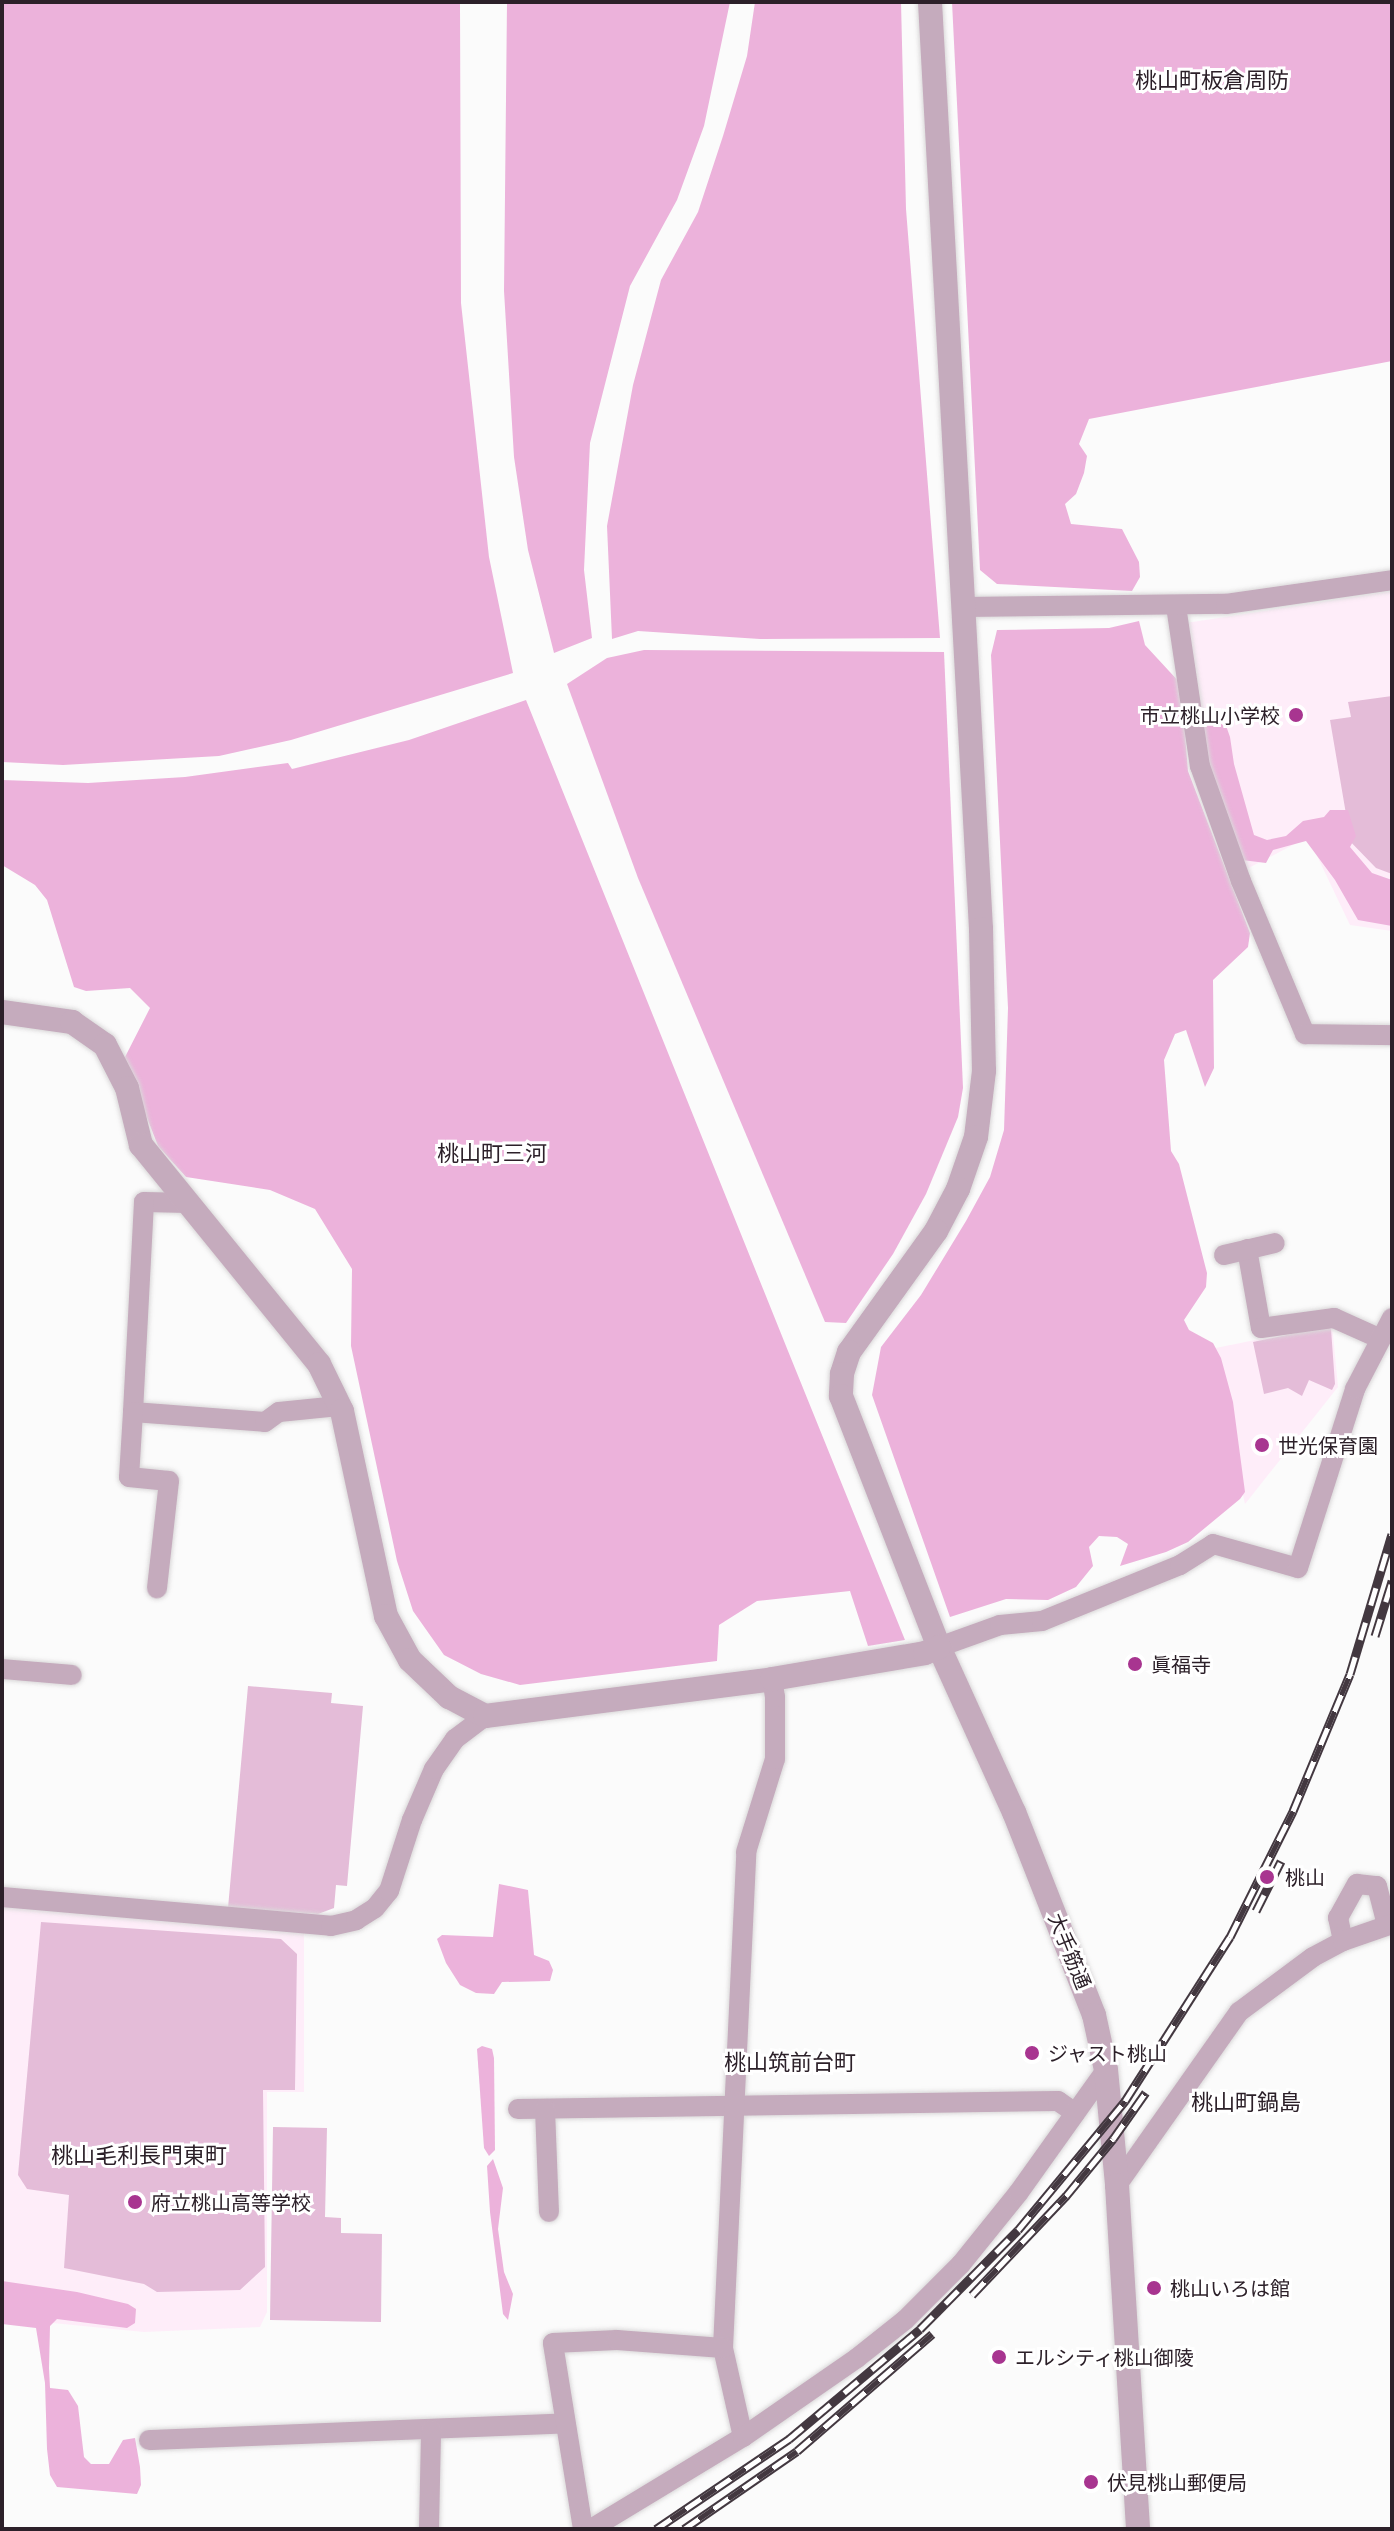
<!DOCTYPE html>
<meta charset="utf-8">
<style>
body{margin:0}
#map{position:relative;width:1394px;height:2531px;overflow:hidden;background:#fbfbfb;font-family:Lato,"Noto Sans JP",sans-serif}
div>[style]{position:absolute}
.built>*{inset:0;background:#feedf9}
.green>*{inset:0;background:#e4bcd8}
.forest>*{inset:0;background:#ecb2db}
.roads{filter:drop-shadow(0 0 2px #dad8d9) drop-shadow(0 0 2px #dad8d9)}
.minor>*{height:20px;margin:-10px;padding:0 10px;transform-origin:10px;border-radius:10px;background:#c5abbd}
.tertiary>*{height:24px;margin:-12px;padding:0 12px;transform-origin:12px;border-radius:12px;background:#c5abbd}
.rail>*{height:9px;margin-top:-4.5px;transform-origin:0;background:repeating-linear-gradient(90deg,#fff 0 18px,#433840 0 36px);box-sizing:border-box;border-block:2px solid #433840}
.dots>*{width:22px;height:22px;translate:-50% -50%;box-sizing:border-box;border:4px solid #fff;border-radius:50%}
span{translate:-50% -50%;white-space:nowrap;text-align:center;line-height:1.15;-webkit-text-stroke:6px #fff;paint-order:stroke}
.poi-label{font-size:20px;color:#2c2029}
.right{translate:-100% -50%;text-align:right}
.left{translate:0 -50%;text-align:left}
.street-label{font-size:20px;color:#2c2029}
.neighbourhood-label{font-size:22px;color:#2c2029}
.frame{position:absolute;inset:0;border:4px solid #2c2029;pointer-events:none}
</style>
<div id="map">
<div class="built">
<div style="clip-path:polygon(1392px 591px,1392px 931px,1350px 925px,1308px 837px,1243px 871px,1206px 765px,1186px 623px)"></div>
<div style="clip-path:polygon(1332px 1324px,1338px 1387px,1245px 1504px,1211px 1349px)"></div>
<div style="clip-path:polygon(2px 1905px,304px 1932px,304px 2092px,267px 2092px,267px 2312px,260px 2327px,144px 2332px,2px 2318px)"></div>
</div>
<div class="green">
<div style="clip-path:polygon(1392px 696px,1392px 874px,1376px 868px,1343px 834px,1346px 814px,1330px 720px,1351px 717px,1348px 702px)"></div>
<div style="clip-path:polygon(1325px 1327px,1331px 1329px,1335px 1384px,1332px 1390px,1309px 1380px,1302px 1396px,1288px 1388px,1264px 1394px,1253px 1342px)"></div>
<div style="clip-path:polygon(248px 1686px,332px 1693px,331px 1703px,363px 1706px,347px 1886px,336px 1885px,334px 1908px,318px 1914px,228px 1908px)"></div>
<div style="clip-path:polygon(41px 1922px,281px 1939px,297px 1954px,295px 2090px,263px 2090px,265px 2267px,240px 2290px,157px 2292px,144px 2284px,64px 2268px,69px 2195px,27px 2189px,18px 2175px)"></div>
<div style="clip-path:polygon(273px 2127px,327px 2128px,325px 2217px,341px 2218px,341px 2233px,382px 2234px,381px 2322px,270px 2320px)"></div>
</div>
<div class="forest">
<div style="clip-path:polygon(2px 2px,460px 2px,461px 303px,489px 557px,513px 673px,291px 740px,219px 756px,63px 765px,2px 762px)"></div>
<div style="clip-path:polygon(507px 2px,730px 2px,704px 126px,677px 200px,630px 286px,590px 443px,584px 570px,592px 638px,554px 653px,528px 550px,514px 457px,504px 291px)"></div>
<div style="clip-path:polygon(755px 2px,901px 2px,906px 209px,940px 638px,760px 639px,638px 631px,612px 639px,607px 526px,633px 385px,661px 280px,698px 212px,723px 136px,747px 56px)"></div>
<div style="clip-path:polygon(952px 2px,1392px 2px,1392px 361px,1089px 419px,1079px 444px,1087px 456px,1084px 473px,1076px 494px,1065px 504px,1071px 524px,1122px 529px,1139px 562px,1140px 577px,1132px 591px,997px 584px,980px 570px)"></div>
<div style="clip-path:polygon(1139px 621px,1145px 645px,1181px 684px,1188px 771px,1250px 933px,1248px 947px,1213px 980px,1214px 1068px,1205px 1087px,1186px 1030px,1175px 1034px,1164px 1060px,1171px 1151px,1179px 1164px,1207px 1273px,1206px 1287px,1184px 1320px,1189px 1330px,1213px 1343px,1221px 1358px,1233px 1402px,1245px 1492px,1240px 1499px,1188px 1542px,1166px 1552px,1120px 1566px,1128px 1544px,1117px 1537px,1099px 1536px,1089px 1547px,1093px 1566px,1076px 1587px,1048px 1600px,1006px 1599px,950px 1617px,872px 1395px,881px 1347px,921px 1295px,966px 1221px,990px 1177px,1004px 1130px,1008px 1008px,991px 655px,997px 630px,1109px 628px)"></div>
<div style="clip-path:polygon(644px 650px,944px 652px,963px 1088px,958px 1117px,926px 1194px,893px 1254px,846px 1323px,825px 1322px,638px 878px,567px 684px,607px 658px)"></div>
<div style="clip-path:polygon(526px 700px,786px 1346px,905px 1640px,868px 1646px,850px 1591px,757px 1601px,719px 1625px,717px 1661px,520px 1685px,481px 1674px,444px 1655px,413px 1611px,397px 1561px,351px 1346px,352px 1269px,315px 1209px,270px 1190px,186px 1177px,158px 1146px,124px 1059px,150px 1008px,130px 988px,86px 991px,74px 987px,47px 900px,35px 885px,2px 865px,2px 780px,88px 783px,185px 777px,288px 763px,292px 769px,409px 740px)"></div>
<div style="clip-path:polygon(1212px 718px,1224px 720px,1230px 737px,1234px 764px,1254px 835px,1267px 840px,1286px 836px,1303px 821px,1324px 817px,1330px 810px,1348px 810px,1356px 836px,1350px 847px,1372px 873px,1392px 880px,1392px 926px,1358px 920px,1335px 880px,1306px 841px,1273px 850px,1266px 863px,1242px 860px,1200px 743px,1204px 724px)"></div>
<div style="clip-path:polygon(499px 1884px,528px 1890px,534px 1955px,549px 1961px,553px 1970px,550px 1981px,502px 1982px,494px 1994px,476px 1993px,460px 1985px,446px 1963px,437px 1939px,442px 1935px,493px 1937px)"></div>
<div style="clip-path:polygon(482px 2046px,492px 2049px,494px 2058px,495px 2150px,489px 2156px,484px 2148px,477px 2049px)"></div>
<div style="clip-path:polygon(493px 2159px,503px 2188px,498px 2229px,504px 2272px,513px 2294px,508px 2320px,503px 2314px,490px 2212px,487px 2166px)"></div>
<div style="clip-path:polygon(2px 2281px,77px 2292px,128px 2304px,136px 2309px,135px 2323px,127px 2328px,57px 2319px,50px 2326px,49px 2368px,50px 2388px,68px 2390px,78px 2406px,84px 2457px,91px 2464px,109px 2464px,123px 2440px,135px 2438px,140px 2467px,141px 2485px,137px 2494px,57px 2487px,50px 2475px,47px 2449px,45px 2383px,36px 2328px,2px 2324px)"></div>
</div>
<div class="roads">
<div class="minor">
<div style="left:1176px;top:606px;width:162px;rotate:81.5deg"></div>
<div style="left:1200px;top:766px;width:122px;rotate:70.4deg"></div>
<div style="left:1241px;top:881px;width:166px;rotate:67.3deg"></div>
<div style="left:1305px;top:1034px;width:87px;rotate:0.7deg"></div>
<div style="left:964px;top:607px;width:262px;rotate:-0.7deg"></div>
<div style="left:1226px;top:604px;width:168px;rotate:-8.2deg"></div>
<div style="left:189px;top:1203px;width:45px;rotate:-178.7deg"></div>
<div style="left:144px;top:1202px;width:210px;rotate:93deg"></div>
<div style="left:133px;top:1412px;width:132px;rotate:4.3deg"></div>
<div style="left:265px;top:1422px;width:17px;rotate:-36deg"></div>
<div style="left:279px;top:1412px;width:60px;rotate:-5.7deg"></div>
<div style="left:1247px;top:1249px;width:80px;rotate:80deg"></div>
<div style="left:1261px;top:1328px;width:74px;rotate:-7.8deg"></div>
<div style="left:1334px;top:1318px;width:51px;rotate:24.1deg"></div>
<div style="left:1224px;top:1255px;width:52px;rotate:-13.2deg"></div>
<div style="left:133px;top:1412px;width:65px;rotate:93.5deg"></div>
<div style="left:129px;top:1477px;width:40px;rotate:5.7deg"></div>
<div style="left:169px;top:1481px;width:108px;rotate:96.4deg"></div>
<div style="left:939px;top:1647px;width:65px;rotate:-19.8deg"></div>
<div style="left:1000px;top:1625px;width:42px;rotate:-5.4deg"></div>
<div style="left:1042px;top:1621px;width:149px;rotate:-22.1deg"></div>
<div style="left:1180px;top:1565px;width:39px;rotate:-32deg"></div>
<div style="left:1213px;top:1544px;width:88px;rotate:15.8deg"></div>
<div style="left:1298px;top:1568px;width:188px;rotate:-72.3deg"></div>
<div style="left:1355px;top:1389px;width:80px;rotate:-62.5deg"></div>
<div style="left:2px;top:1669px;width:70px;rotate:4.9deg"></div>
<div style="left:2px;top:1897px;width:330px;rotate:5deg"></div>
<div style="left:331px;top:1926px;width:26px;rotate:-13deg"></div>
<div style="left:356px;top:1920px;width:22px;rotate:-32deg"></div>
<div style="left:375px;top:1908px;width:22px;rotate:-51deg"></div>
<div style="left:389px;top:1891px;width:75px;rotate:-72.1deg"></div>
<div style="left:412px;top:1820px;width:56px;rotate:-66.7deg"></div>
<div style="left:434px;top:1769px;width:37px;rotate:-55deg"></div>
<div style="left:455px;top:1739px;width:38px;rotate:-37deg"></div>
<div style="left:1343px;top:1941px;width:24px;rotate:-102deg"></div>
<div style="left:1338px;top:1918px;width:39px;rotate:-61deg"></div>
<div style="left:1357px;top:1884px;width:20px;rotate:6deg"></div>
<div style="left:1377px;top:1886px;width:40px;rotate:75.6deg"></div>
<div style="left:518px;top:2109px;width:540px;rotate:-0.85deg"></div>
<div style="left:1058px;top:2101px;width:21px;rotate:35deg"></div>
<div style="left:545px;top:2109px;width:103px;rotate:87.8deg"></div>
<div style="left:1117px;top:2185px;width:212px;rotate:-54.8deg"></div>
<div style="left:1239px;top:2012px;width:92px;rotate:-36.6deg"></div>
<div style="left:1313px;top:1957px;width:34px;rotate:-28deg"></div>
<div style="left:1343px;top:1941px;width:52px;rotate:-19.1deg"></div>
<div style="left:743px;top:2437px;width:91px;rotate:-102.7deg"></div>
<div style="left:723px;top:2348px;width:497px;rotate:-87.3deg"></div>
<div style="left:746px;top:1852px;width:97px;rotate:-72.7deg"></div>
<div style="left:775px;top:1759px;width:62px;rotate:-90deg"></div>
<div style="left:775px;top:1697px;width:18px;rotate:-99deg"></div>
<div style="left:149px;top:2440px;width:416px;rotate:-2.3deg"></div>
<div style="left:429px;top:2529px;width:99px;rotate:-88.8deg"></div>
<div style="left:583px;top:2529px;width:188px;rotate:-99.2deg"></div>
<div style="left:553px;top:2343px;width:64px;rotate:-2.7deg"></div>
<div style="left:617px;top:2340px;width:106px;rotate:4.3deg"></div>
<div style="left:591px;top:2529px;width:178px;rotate:-31.2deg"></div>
<div style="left:743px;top:2437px;width:139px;rotate:-34.7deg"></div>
<div style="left:857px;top:2358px;width:61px;rotate:-38.4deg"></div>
<div style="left:905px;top:2320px;width:79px;rotate:-45deg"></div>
<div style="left:961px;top:2264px;width:92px;rotate:-51.1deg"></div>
<div style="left:1019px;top:2192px;width:150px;rotate:-54.5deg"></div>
</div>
<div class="tertiary">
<div style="left:930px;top:2px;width:928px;rotate:86.85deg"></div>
<div style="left:981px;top:929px;width:142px;rotate:88.8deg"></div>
<div style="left:984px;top:1071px;width:66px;rotate:96.9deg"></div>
<div style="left:976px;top:1137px;width:55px;rotate:109.1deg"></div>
<div style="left:958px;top:1189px;width:47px;rotate:117.6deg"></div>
<div style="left:936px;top:1231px;width:149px;rotate:125.7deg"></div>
<div style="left:849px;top:1352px;width:23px;rotate:108deg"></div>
<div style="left:842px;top:1374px;width:22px;rotate:93deg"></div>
<div style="left:841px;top:1396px;width:269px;rotate:68.7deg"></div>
<div style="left:939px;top:1647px;width:181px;rotate:65.6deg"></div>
<div style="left:1014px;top:1812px;width:218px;rotate:68.5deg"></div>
<div style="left:1094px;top:2015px;width:56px;rotate:77.7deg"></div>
<div style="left:1106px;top:2070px;width:116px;rotate:84.5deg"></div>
<div style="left:1117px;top:2185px;width:345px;rotate:86.5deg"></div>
<div style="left:2px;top:1012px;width:71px;rotate:8.1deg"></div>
<div style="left:72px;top:1022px;width:40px;rotate:34.9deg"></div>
<div style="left:105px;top:1045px;width:48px;rotate:62.9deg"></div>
<div style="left:127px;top:1088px;width:59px;rotate:76.2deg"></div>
<div style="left:141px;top:1145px;width:282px;rotate:50.9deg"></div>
<div style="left:319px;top:1364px;width:52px;rotate:63.9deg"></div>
<div style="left:342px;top:1411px;width:210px;rotate:77.9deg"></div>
<div style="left:386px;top:1616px;width:50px;rotate:61.4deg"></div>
<div style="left:410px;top:1660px;width:54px;rotate:43.5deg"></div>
<div style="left:449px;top:1697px;width:41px;rotate:27.8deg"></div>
<div style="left:485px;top:1716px;width:289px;rotate:-7.3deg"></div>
<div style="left:772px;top:1679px;width:155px;rotate:-9.6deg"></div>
<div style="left:925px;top:1653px;width:15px;rotate:-23deg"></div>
</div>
</div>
<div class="rail">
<div style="left:1375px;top:1636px;width:58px;rotate:-72.8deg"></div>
<div style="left:1256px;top:1911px;width:56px;rotate:-63.4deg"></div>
<div style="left:972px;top:2295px;width:137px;rotate:-46.5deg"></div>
<div style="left:1066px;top:2196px;width:74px;rotate:-50.5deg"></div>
<div style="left:1113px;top:2139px;width:57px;rotate:-54.9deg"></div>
<div style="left:656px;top:2529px;width:161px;rotate:-34.1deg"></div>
<div style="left:789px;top:2439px;width:171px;rotate:-40deg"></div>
<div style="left:920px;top:2329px;width:139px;rotate:-45.3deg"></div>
<div style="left:1018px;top:2230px;width:168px;rotate:-50.3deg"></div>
<div style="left:1125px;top:2101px;width:195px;rotate:-57.4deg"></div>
<div style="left:1230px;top:1937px;width:141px;rotate:-63.4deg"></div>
<div style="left:1293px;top:1811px;width:148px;rotate:-67.4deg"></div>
<div style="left:1350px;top:1674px;width:146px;rotate:-73.3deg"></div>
<div style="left:684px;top:2529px;width:137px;rotate:-34.6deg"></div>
<div style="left:797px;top:2451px;width:179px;rotate:-40.9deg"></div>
</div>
<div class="dots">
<div style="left:1296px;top:715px;background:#a83590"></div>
<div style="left:1262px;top:1445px;background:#a83590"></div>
<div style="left:1135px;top:1664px;background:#a83590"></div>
<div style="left:1267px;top:1877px;background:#a83590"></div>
<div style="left:1032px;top:2053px;background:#a83590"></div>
<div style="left:135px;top:2202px;background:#a83590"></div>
<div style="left:1154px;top:2288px;background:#a83590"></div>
<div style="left:999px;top:2357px;background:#a83590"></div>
<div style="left:1091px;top:2482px;background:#a83590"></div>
</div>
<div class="poi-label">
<span class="right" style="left:1280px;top:715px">市立桃山小学校</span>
<span class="left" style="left:1278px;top:1445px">世光保育園</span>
<span class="left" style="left:1151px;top:1664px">眞福寺</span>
<span class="left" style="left:1285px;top:1877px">桃山</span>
<span class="left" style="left:1048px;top:2053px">ジャスト桃山</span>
<span class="left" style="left:151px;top:2202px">府立桃山高等学校</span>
<span class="left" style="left:1170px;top:2288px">桃山いろは館</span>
<span class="left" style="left:1015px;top:2357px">エルシティ桃山御陵</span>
<span class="left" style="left:1107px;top:2482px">伏見桃山郵便局</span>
</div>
<div class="street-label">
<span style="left:1070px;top:1951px;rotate:68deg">大手筋通</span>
</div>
<div class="neighbourhood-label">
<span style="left:1212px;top:80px">桃山町板倉周防</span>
<span style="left:492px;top:1153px">桃山町三河</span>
<span style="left:790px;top:2062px">桃山筑前台町</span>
<span style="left:1246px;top:2102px">桃山町鍋島</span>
<span style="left:139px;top:2155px">桃山毛利長門東町</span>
</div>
<div class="frame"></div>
</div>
